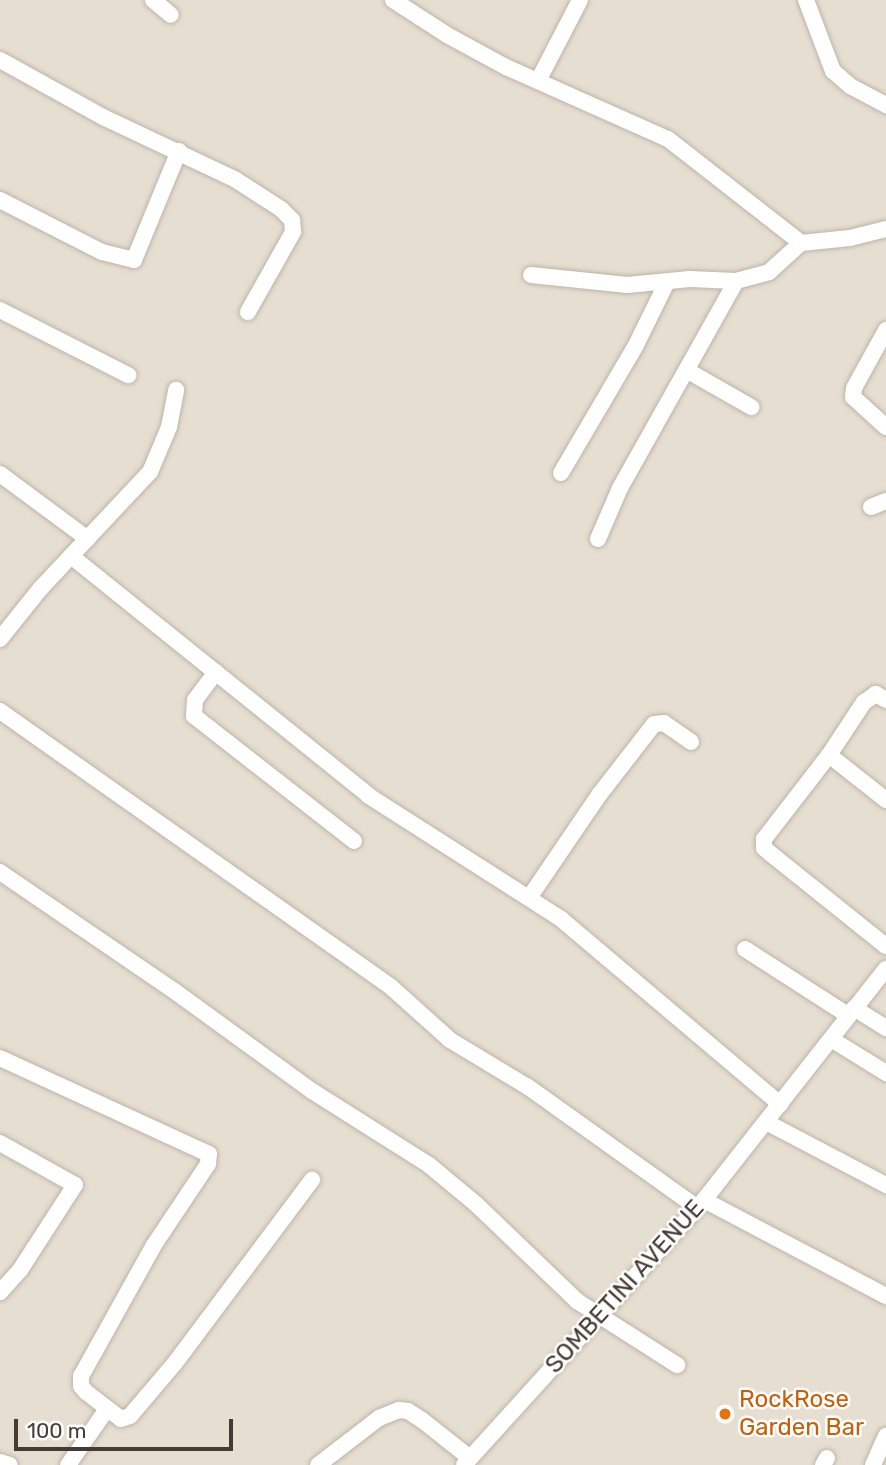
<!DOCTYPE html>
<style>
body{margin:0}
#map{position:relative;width:886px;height:1465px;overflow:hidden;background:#f2ede3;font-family:Rubik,sans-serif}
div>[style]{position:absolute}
.residential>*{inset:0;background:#e6ded1}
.roads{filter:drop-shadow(0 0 2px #beb4a6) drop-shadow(0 0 2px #beb4a6)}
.minor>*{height:16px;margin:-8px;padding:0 8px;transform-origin:8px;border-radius:8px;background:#fff}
.dots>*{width:19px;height:19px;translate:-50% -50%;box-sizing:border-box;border:4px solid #fff;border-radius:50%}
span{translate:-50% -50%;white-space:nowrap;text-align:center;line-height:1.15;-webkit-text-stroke:5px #fff;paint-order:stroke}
.street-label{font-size:24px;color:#443c33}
.food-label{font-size:24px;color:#c56008}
.left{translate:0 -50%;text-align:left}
.scale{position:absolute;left:14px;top:1419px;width:219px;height:32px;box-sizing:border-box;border:4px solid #443c33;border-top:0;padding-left:9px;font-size:21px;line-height:24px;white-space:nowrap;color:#443c33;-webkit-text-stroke:5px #fff;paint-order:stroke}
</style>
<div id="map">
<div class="residential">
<div style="clip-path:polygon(0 0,886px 0,886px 1465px,0 1465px)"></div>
</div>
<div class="roads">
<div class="minor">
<div style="left:153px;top:0;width:23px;rotate:40deg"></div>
<div style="left:393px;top:0;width:64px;rotate:32.9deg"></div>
<div style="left:447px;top:35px;width:67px;rotate:28.5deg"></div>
<div style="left:506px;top:67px;width:177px;rotate:24deg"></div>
<div style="left:668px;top:139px;width:169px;rotate:38deg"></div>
<div style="left:801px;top:243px;width:49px;rotate:-5.8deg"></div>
<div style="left:850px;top:238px;width:37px;rotate:-14deg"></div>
<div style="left:806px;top:0;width:76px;rotate:69.2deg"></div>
<div style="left:833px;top:71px;width:23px;rotate:41deg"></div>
<div style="left:850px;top:86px;width:41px;rotate:27.8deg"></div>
<div style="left:0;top:60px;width:118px;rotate:29deg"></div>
<div style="left:103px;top:117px;width:147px;rotate:25.3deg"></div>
<div style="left:236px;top:180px;width:54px;rotate:32.8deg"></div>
<div style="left:281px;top:209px;width:16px;rotate:45deg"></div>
<div style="left:292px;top:220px;width:12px;rotate:85deg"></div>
<div style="left:293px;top:232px;width:92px;rotate:119.4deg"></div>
<div style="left:538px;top:81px;width:91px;rotate:-62.6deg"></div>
<div style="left:0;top:200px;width:114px;rotate:27deg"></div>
<div style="left:102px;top:252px;width:33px;rotate:14deg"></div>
<div style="left:134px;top:260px;width:118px;rotate:-67.6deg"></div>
<div style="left:531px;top:275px;width:97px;rotate:5.9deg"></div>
<div style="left:627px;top:285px;width:63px;rotate:-5.4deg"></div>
<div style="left:690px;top:279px;width:46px;rotate:2.5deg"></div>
<div style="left:736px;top:281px;width:34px;rotate:-15deg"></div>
<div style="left:769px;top:272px;width:43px;rotate:-42.2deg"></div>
<div style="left:0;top:310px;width:144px;rotate:26.9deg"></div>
<div style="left:886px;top:330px;width:66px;rotate:118.9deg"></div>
<div style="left:854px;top:388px;width:9px;rotate:96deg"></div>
<div style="left:853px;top:397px;width:45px;rotate:42.3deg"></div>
<div style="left:688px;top:371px;width:73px;rotate:29.7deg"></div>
<div style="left:561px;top:473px;width:148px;rotate:-59.6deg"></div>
<div style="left:636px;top:345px;width:68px;rotate:-63.8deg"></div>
<div style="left:0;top:474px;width:109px;rotate:36.5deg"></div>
<div style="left:871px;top:507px;width:16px;rotate:-22deg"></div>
<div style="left:598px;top:539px;width:56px;rotate:-66.7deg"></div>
<div style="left:620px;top:488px;width:237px;rotate:-60.7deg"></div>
<div style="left:71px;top:556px;width:383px;rotate:38.8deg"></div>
<div style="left:369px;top:796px;width:228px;rotate:32.6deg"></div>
<div style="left:561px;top:919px;width:287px;rotate:40.2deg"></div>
<div style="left:0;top:639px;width:64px;rotate:-51.3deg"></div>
<div style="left:40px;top:589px;width:161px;rotate:-46.8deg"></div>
<div style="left:150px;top:472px;width:49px;rotate:-67.1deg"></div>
<div style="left:169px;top:427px;width:38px;rotate:-79deg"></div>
<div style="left:216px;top:672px;width:35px;rotate:127deg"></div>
<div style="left:195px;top:700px;width:16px;rotate:94deg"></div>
<div style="left:194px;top:716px;width:203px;rotate:38deg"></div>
<div style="left:886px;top:700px;width:12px;rotate:-149deg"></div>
<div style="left:876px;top:694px;width:14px;rotate:146deg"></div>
<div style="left:864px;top:702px;width:64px;rotate:123.4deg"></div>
<div style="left:829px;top:755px;width:106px;rotate:127.7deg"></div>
<div style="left:764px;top:839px;width:9px;rotate:90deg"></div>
<div style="left:764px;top:848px;width:9px;rotate:41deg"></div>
<div style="left:771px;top:854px;width:147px;rotate:38.7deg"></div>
<div style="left:0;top:711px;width:479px;rotate:35.2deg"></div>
<div style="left:391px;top:987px;width:79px;rotate:41.9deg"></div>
<div style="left:450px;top:1040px;width:91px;rotate:31.1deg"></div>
<div style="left:528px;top:1087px;width:206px;rotate:35.5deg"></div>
<div style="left:829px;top:755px;width:73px;rotate:38.3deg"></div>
<div style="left:0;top:872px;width:209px;rotate:34.3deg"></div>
<div style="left:173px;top:990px;width:172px;rotate:36deg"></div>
<div style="left:312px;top:1091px;width:138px;rotate:32.3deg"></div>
<div style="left:429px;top:1165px;width:62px;rotate:39.8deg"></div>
<div style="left:477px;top:1205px;width:139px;rotate:43.8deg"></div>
<div style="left:577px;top:1301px;width:119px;rotate:32.6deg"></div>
<div style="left:529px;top:898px;width:125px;rotate:-55.8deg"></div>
<div style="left:599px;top:795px;width:90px;rotate:-52.2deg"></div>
<div style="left:654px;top:724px;width:10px;rotate:-6deg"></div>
<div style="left:664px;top:723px;width:33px;rotate:35deg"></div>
<div style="left:745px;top:949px;width:122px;rotate:32.7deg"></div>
<div style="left:854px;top:1008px;width:38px;rotate:32deg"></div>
<div style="left:831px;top:1039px;width:65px;rotate:31.7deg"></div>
<div style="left:0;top:1058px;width:230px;rotate:24.7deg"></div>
<div style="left:209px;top:1154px;width:10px;rotate:96deg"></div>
<div style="left:208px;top:1164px;width:97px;rotate:123.7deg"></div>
<div style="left:154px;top:1245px;width:150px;rotate:119.1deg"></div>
<div style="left:81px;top:1376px;width:10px;rotate:90deg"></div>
<div style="left:81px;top:1386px;width:8px;rotate:50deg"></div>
<div style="left:86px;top:1392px;width:44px;rotate:37.6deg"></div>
<div style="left:121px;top:1419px;width:9px;rotate:-18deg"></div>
<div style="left:130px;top:1416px;width:70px;rotate:-49.7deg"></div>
<div style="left:175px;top:1363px;width:229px;rotate:-53.2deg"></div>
<div style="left:766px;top:1122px;width:136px;rotate:27.7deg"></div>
<div style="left:0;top:1143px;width:86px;rotate:29.2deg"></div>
<div style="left:75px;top:1185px;width:101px;rotate:122.9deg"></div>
<div style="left:20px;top:1270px;width:30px;rotate:132deg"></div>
<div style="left:704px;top:1200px;width:206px;rotate:27.8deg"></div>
<div style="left:0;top:1462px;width:10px;rotate:17deg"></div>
<div style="left:68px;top:1465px;width:68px;rotate:-55.1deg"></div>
<div style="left:318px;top:1465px;width:77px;rotate:-37.6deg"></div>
<div style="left:379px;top:1418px;width:22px;rotate:-22deg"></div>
<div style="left:399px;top:1410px;width:9px;rotate:6deg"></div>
<div style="left:408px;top:1411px;width:17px;rotate:33deg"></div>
<div style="left:422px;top:1420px;width:61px;rotate:38.4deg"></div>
<div style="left:464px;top:1465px;width:358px;rotate:-47.8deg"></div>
<div style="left:704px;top:1200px;width:294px;rotate:-51.8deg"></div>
<div style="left:823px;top:1465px;width:8px;rotate:-60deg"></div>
<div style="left:873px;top:1465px;width:32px;rotate:-66deg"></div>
</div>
</div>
<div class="dots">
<div style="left:725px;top:1414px;background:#e8710a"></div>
</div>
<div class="street-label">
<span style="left:625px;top:1287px;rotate:-48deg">SOMBETINI AVENUE</span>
</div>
<div class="food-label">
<span class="left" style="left:739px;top:1414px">RockRose<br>Garden Bar</span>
</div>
<div class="scale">100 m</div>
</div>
